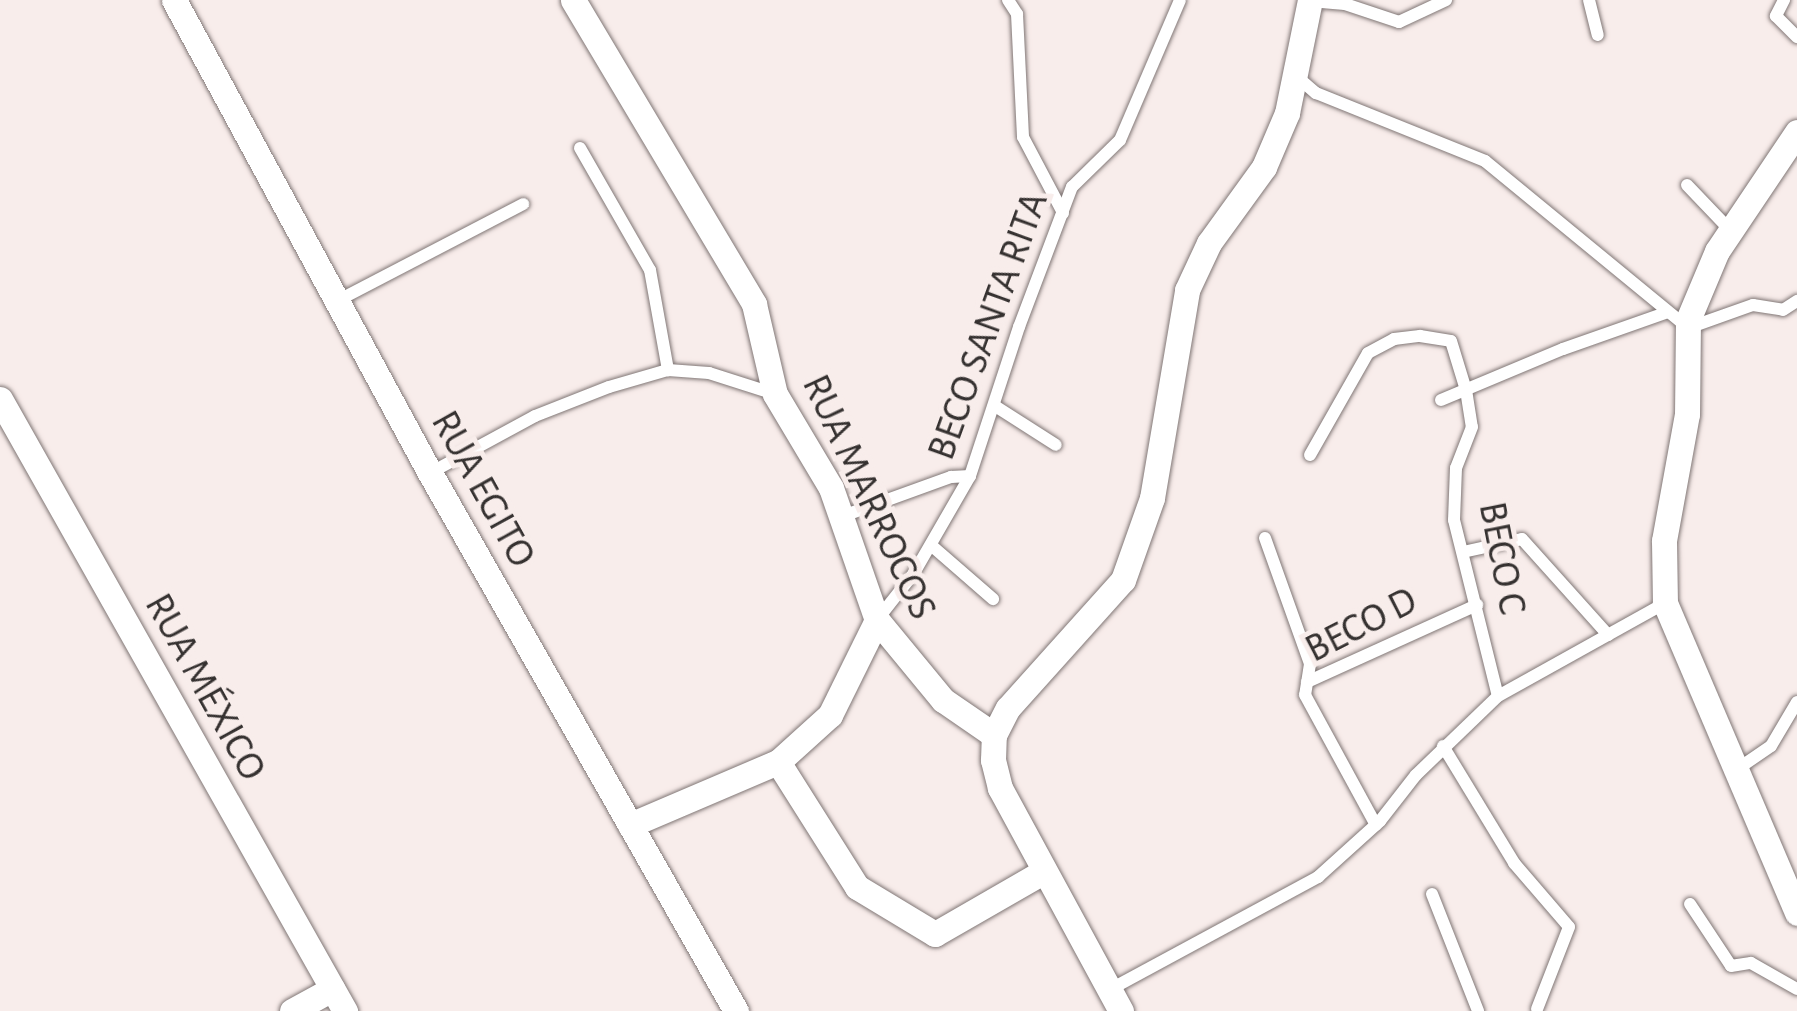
<!DOCTYPE html>
<meta charset="utf-8">
<style>
body{margin:0}
#map{position:relative;width:1797px;height:1011px;overflow:hidden;background:#f8edeb;font-family:"Alegreya Sans",sans-serif}
div>[style]{position:absolute}
.roads{filter:drop-shadow(0 0 2px #807675) drop-shadow(0 0 2px #807675)}
.lane>*{height:12px;margin:-6px;padding:0 6px;transform-origin:6px;border-radius:6px;background:#fff}
.street>*{height:25px;margin:-12.5px;padding:0 12.5px;transform-origin:12.5px;border-radius:12.5px;background:#fff}
span{translate:-50% -50%;white-space:nowrap;text-align:center;line-height:1.15;-webkit-text-stroke:10px #f8edeb;paint-order:stroke}
.street-label{font-size:40px;color:#353130}
</style>
<div id="map">
<div class="roads">
<div class="lane">
<div style="left:1008px;top:0;width:17px;rotate:57deg"></div>
<div style="left:1017px;top:14px;width:123px;rotate:87.2deg"></div>
<div style="left:1023px;top:137px;width:86px;rotate:62.2deg"></div>
<div style="left:1589px;top:0;width:36px;rotate:76deg"></div>
<div style="left:1784px;top:0;width:18px;rotate:117deg"></div>
<div style="left:1776px;top:16px;width:30px;rotate:45deg"></div>
<div style="left:1310px;top:1px;width:35px;rotate:5deg"></div>
<div style="left:1345px;top:4px;width:57px;rotate:18.4deg"></div>
<div style="left:1399px;top:22px;width:52px;rotate:-25.1deg"></div>
<div style="left:1295px;top:75px;width:28px;rotate:41deg"></div>
<div style="left:1316px;top:93px;width:182px;rotate:21.9deg"></div>
<div style="left:1485px;top:161px;width:263px;rotate:39.4deg"></div>
<div style="left:1688px;top:328px;width:69px;rotate:-19.5deg"></div>
<div style="left:1753px;top:305px;width:30px;rotate:9deg"></div>
<div style="left:1783px;top:310px;width:17px;rotate:-33deg"></div>
<div style="left:580px;top:148px;width:141px;rotate:60.2deg"></div>
<div style="left:650px;top:270px;width:102px;rotate:79.8deg"></div>
<div style="left:1687px;top:185px;width:64px;rotate:46.3deg"></div>
<div style="left:337px;top:301px;width:210px;rotate:-27.5deg"></div>
<div style="left:1441px;top:400px;width:132px;rotate:-22.7deg"></div>
<div style="left:1563px;top:349px;width:111px;rotate:-19.4deg"></div>
<div style="left:995px;top:406px;width:72px;rotate:32.6deg"></div>
<div style="left:1310px;top:455px;width:117px;rotate:-60.4deg"></div>
<div style="left:1368px;top:353px;width:30px;rotate:-28deg"></div>
<div style="left:1394px;top:339px;width:26px;rotate:-7deg"></div>
<div style="left:1420px;top:336px;width:31px;rotate:9deg"></div>
<div style="left:1451px;top:341px;width:51px;rotate:73deg"></div>
<div style="left:1466px;top:390px;width:37px;rotate:81deg"></div>
<div style="left:1472px;top:427px;width:44px;rotate:111.3deg"></div>
<div style="left:1456px;top:468px;width:52px;rotate:92.2deg"></div>
<div style="left:1454px;top:520px;width:181px;rotate:76deg"></div>
<div style="left:430px;top:473px;width:119px;rotate:-28.5deg"></div>
<div style="left:535px;top:416px;width:79px;rotate:-21.4deg"></div>
<div style="left:609px;top:387px;width:61px;rotate:-16.1deg"></div>
<div style="left:668px;top:370px;width:41px;rotate:4.2deg"></div>
<div style="left:709px;top:373px;width:69px;rotate:17.7deg"></div>
<div style="left:843px;top:516px;width:115px;rotate:-19.9deg"></div>
<div style="left:951px;top:477px;width:19px;rotate:-3deg"></div>
<div style="left:1265px;top:538px;width:134px;rotate:70.3deg"></div>
<div style="left:1310px;top:664px;width:31px;rotate:99deg"></div>
<div style="left:1305px;top:695px;width:148px;rotate:61.4deg"></div>
<div style="left:932px;top:546px;width:81px;rotate:41deg"></div>
<div style="left:1463px;top:552px;width:60px;rotate:-12.4deg"></div>
<div style="left:1522px;top:539px;width:129px;rotate:48.1deg"></div>
<div style="left:877px;top:620px;width:60px;rotate:-51.8deg"></div>
<div style="left:914px;top:573px;width:112px;rotate:-60deg"></div>
<div style="left:970px;top:476px;width:157px;rotate:-71.8deg"></div>
<div style="left:1019px;top:327px;width:150px;rotate:-69.3deg"></div>
<div style="left:1072px;top:187px;width:67px;rotate:-44.4deg"></div>
<div style="left:1120px;top:140px;width:152px;rotate:-66.8deg"></div>
<div style="left:1307px;top:682px;width:187px;rotate:-24.4deg"></div>
<div style="left:1443px;top:746px;width:137px;rotate:58.7deg"></div>
<div style="left:1514px;top:863px;width:84px;rotate:49.3deg"></div>
<div style="left:1569px;top:927px;width:88px;rotate:111.3deg"></div>
<div style="left:1736px;top:770px;width:42px;rotate:-34.4deg"></div>
<div style="left:1771px;top:746px;width:51px;rotate:-59.4deg"></div>
<div style="left:1432px;top:894px;width:126px;rotate:68.5deg"></div>
<div style="left:1690px;top:904px;width:74px;rotate:56.5deg"></div>
<div style="left:1731px;top:966px;width:20px;rotate:-9deg"></div>
<div style="left:1751px;top:963px;width:53px;rotate:29.5deg"></div>
<div style="left:1109px;top:990px;width:238px;rotate:-28.4deg"></div>
<div style="left:1318px;top:877px;width:84px;rotate:-42.1deg"></div>
<div style="left:1380px;top:821px;width:58px;rotate:-52deg"></div>
<div style="left:1416px;top:775px;width:114px;rotate:-43.9deg"></div>
<div style="left:1498px;top:696px;width:191px;rotate:-29.1deg"></div>
</div>
<div class="street">
<div style="left:174px;top:0;width:538px;rotate:61.58deg"></div>
<div style="left:430px;top:473px;width:619px;rotate:60.37deg"></div>
<div style="left:573px;top:0;width:354px;rotate:59.2deg"></div>
<div style="left:754px;top:304px;width:92px;rotate:76.9deg"></div>
<div style="left:775px;top:394px;width:109px;rotate:59.2deg"></div>
<div style="left:831px;top:488px;width:140px;rotate:70.8deg"></div>
<div style="left:877px;top:620px;width:104px;rotate:50.5deg"></div>
<div style="left:943px;top:700px;width:62px;rotate:34.5deg"></div>
<div style="left:1797px;top:132px;width:143px;rotate:123.9deg"></div>
<div style="left:1717px;top:251px;width:75px;rotate:112.8deg"></div>
<div style="left:1688px;top:320px;width:94px;rotate:90.6deg"></div>
<div style="left:1687px;top:414px;width:129px;rotate:100.3deg"></div>
<div style="left:1664px;top:541px;width:62px;rotate:89.1deg"></div>
<div style="left:1665px;top:603px;width:337px;rotate:66.9deg"></div>
<div style="left:0;top:399px;width:703px;rotate:60.59deg"></div>
<div style="left:778px;top:762px;width:148px;rotate:57.7deg"></div>
<div style="left:857px;top:887px;width:91px;rotate:31.1deg"></div>
<div style="left:935px;top:934px;width:125px;rotate:-29.9deg"></div>
<div style="left:630px;top:825px;width:161px;rotate:-23.1deg"></div>
<div style="left:778px;top:762px;width:70px;rotate:-42.1deg"></div>
<div style="left:830px;top:715px;width:106px;rotate:-63.7deg"></div>
<div style="left:292px;top:1011px;width:46px;rotate:-28.8deg"></div>
<div style="left:1121px;top:1011px;width:254px;rotate:-118.5deg"></div>
<div style="left:1000px;top:788px;width:29px;rotate:-104deg"></div>
<div style="left:993px;top:760px;width:25px;rotate:-88deg"></div>
<div style="left:994px;top:735px;width:30px;rotate:-63deg"></div>
<div style="left:1008px;top:708px;width:172px;rotate:-48.1deg"></div>
<div style="left:1123px;top:580px;width:87px;rotate:-70.5deg"></div>
<div style="left:1152px;top:498px;width:211px;rotate:-80.4deg"></div>
<div style="left:1187px;top:290px;width:52px;rotate:-64.9deg"></div>
<div style="left:1209px;top:243px;width:94px;rotate:-54.1deg"></div>
<div style="left:1264px;top:167px;width:59px;rotate:-66.9deg"></div>
<div style="left:1287px;top:113px;width:115px;rotate:-78.5deg"></div>
</div>
</div>
<div class="street-label">
<span style="left:988px;top:326px;rotate:-70deg">BECO SANTA RITA</span>
<span style="left:483px;top:489px;rotate:61deg">RUA EGITO</span>
<span style="left:869px;top:497px;rotate:65deg">RUA MARROCOS</span>
<span style="left:1502px;top:558px;rotate:79deg">BECO C</span>
<span style="left:1361px;top:625px;rotate:-27deg">BECO D</span>
<span style="left:205px;top:687px;rotate:61deg">RUA MÉXICO</span>
</div>
</div>
